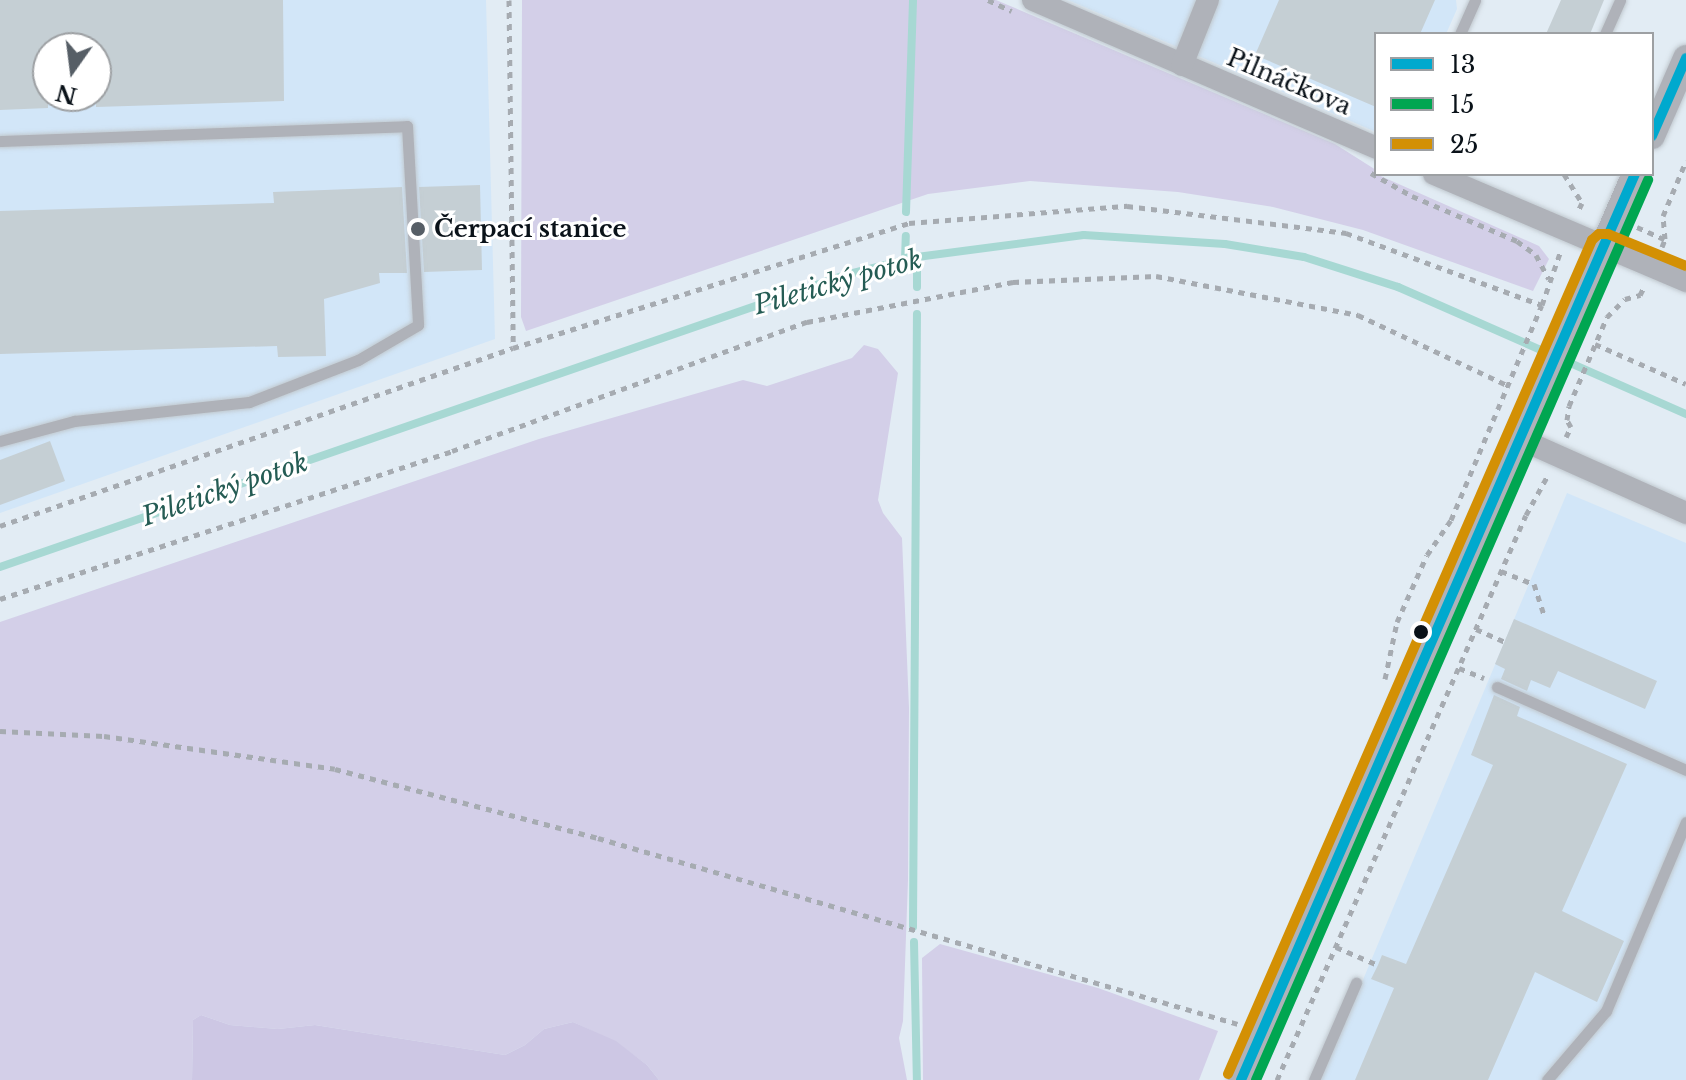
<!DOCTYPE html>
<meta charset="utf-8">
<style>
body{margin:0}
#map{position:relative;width:1686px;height:1080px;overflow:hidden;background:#e2ecf4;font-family:"Libre Baskerville",serif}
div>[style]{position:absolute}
.built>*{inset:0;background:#d2e6f8}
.green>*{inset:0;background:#d3cfe8}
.forest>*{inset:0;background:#cdc7e4}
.stream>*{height:8px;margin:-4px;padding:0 4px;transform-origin:4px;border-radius:4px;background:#a7d8d3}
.building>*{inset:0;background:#c5cfd4}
.path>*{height:5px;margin-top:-2.5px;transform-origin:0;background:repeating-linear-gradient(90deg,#a6abb1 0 6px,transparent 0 12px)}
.roads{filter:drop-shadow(0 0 2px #c1c9cf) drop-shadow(0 0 2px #c1c9cf)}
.service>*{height:11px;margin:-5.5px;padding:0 5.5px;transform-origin:5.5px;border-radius:5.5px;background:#afb2b9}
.minor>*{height:22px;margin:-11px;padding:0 11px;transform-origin:11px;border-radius:11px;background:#afb2b9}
.tertiary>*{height:26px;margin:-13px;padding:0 13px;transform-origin:13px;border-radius:13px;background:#afb2b9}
.bus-1>*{height:10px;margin:-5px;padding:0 5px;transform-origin:5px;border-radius:5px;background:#00a9ce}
.bus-2>*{height:10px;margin:-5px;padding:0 5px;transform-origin:5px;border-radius:5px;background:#00a651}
.bus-3>*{height:10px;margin:-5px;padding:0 5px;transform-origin:5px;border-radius:5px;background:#d39004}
.dots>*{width:22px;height:22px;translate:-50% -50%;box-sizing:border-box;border:4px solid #fff;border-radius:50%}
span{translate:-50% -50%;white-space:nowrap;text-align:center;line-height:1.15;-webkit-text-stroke:6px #fff;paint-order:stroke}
.street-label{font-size:24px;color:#0a1219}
.poi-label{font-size:24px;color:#0a1219;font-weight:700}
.left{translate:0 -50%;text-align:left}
.water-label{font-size:26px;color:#255c54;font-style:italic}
.legend{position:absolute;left:1374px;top:32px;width:280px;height:144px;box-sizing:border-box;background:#fff;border:2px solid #9da0a3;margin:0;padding:10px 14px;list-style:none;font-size:24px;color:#0a1219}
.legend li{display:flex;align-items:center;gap:16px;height:40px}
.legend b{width:40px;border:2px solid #9da0a3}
.north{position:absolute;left:32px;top:32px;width:80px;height:80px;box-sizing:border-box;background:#fff;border:2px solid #9da0a3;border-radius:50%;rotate:194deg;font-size:22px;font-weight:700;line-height:32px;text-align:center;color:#0a1219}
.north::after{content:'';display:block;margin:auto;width:28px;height:36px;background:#565e66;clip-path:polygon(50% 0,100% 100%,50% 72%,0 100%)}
</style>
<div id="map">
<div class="built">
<div style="clip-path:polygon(evenodd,0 0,486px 0,495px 339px,0 513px,0 0,48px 48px,96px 48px,96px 96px,48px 96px,48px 48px)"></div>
<div style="clip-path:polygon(1068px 0,1456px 0,1457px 9px,1446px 34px,1376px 34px,1376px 132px)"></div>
<div style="clip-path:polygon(1567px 493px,1686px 543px,1686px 1080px,1321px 1080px)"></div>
</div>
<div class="green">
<div style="clip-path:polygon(522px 0,996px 0,1335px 144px,1376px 170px,1376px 174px,1539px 246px,1549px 259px,1533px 291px,1363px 230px,1273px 207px,1178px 192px,1030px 181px,928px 194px,526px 331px,521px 317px)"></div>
<div style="clip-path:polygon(864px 345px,878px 349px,898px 373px,878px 500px,883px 513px,902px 538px,909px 708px,908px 880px,903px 1021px,899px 1038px,907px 1080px,659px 1080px,647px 1065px,616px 1042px,573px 1022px,544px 1029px,525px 1045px,505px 1055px,315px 1025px,278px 1029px,230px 1025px,201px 1015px,193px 1020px,192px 1080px,0 1080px,0 622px,539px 439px,743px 380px,767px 386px,852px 358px)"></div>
<div style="clip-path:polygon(940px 944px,1098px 988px,1218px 1031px,1199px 1080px,923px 1080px,922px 958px)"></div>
</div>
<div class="forest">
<div style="clip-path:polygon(201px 1015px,230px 1025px,278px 1029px,315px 1025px,505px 1055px,525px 1045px,544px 1029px,573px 1022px,616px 1041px,647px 1065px,659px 1080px,192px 1080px,193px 1020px)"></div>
</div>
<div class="stream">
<div style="left:906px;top:212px;width:212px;rotate:-88.1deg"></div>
<div style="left:905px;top:259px;width:23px;rotate:-88deg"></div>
<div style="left:917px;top:287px;width:30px;rotate:-90deg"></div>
<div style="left:0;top:567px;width:894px;rotate:-19.06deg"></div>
<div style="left:845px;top:275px;width:74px;rotate:-14deg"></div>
<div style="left:917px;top:257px;width:168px;rotate:-7.5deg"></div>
<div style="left:1084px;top:235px;width:141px;rotate:3.7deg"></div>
<div style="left:1225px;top:244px;width:80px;rotate:9.3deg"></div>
<div style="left:1304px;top:257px;width:99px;rotate:17.7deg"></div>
<div style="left:1398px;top:287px;width:315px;rotate:23.8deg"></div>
<div style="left:913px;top:927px;width:613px;rotate:-89.63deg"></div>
<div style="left:914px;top:942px;width:138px;rotate:88.8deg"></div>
</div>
<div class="building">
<div style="clip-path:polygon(0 0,283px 0,284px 101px,96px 107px,96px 48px,48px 48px,48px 108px,0 110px)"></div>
<div style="clip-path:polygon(1279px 0,1435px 0,1420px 34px,1376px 34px,1376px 107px,1255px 55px)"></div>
<div style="clip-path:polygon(1561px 0,1604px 0,1590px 34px,1546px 34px)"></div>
<div style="clip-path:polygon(480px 185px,482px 270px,424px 272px,419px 187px)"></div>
<div style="clip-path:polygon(402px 187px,407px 273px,379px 273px,380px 283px,324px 299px,326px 356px,278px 357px,277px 346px,0 354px,0 211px,274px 203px,273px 192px)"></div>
<div style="clip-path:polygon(50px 441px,65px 481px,0 505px,0 460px)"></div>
<div style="clip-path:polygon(1514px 619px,1657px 681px,1645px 709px,1558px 671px,1550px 688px,1531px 680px,1527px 691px,1501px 679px,1505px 669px,1495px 664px)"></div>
<div style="clip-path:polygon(1494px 695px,1520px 707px,1517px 716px,1627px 764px,1562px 911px,1624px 941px,1597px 1002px,1535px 972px,1488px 1080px,1355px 1080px,1394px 988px,1371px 979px,1378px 965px,1382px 955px,1406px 964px,1493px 765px,1471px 755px)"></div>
</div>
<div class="path">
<div style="left:509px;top:0;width:348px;rotate:89.3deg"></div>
<div style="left:988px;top:0;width:26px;rotate:25deg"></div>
<div style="left:1371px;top:173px;width:47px;rotate:29.3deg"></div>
<div style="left:1412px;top:196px;width:114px;rotate:23.2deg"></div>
<div style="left:1517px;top:241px;width:24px;rotate:36deg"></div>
<div style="left:1536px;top:255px;width:27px;rotate:62deg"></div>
<div style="left:1564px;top:174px;width:34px;rotate:58deg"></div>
<div style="left:1582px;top:203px;width:9px;rotate:117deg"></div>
<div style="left:1637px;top:227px;width:30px;rotate:24deg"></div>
<div style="left:1662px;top:247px;width:9px;rotate:-69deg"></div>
<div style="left:1665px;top:239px;width:23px;rotate:-95deg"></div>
<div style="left:1663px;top:216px;width:60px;rotate:-67.3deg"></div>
<div style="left:1595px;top:344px;width:99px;rotate:23.7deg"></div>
<div style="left:1566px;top:437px;width:11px;rotate:-63deg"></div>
<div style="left:1571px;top:427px;width:8px;rotate:-120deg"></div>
<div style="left:1567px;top:420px;width:14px;rotate:-82deg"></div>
<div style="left:1569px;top:406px;width:97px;rotate:-66.9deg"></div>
<div style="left:1607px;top:317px;width:25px;rotate:-45deg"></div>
<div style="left:1625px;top:299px;width:16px;rotate:-15deg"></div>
<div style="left:1640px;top:295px;width:11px;rotate:-63deg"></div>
<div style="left:0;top:526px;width:543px;rotate:-19.14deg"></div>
<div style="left:513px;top:348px;width:415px;rotate:-17.5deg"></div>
<div style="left:909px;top:223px;width:219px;rotate:-4.5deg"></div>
<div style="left:1127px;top:206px;width:221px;rotate:7deg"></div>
<div style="left:1346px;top:233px;width:209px;rotate:20.2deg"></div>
<div style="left:1501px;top:571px;width:35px;rotate:22deg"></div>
<div style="left:1534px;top:584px;width:32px;rotate:72deg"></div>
<div style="left:0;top:599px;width:476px;rotate:-18.1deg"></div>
<div style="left:452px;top:451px;width:378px;rotate:-20deg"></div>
<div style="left:807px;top:322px;width:210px;rotate:-11deg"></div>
<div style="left:1013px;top:282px;width:143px;rotate:-2.4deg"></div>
<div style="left:1156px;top:276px;width:206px;rotate:10.9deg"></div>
<div style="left:1358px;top:315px;width:165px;rotate:25.2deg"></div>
<div style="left:1476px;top:629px;width:32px;rotate:24deg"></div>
<div style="left:1459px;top:668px;width:27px;rotate:22deg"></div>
<div style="left:1385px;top:679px;width:58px;rotate:-78.1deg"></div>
<div style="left:1397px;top:622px;width:73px;rotate:-65.9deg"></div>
<div style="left:1427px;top:555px;width:42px;rotate:-55.6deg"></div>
<div style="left:1451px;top:520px;width:233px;rotate:-67.1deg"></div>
<div style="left:1542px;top:305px;width:58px;rotate:-70.9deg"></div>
<div style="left:0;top:731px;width:104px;rotate:2.8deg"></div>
<div style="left:104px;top:736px;width:233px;rotate:8.1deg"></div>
<div style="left:335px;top:769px;width:272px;rotate:14.7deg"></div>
<div style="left:598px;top:838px;width:666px;rotate:16.21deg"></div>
<div style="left:1336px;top:947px;width:46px;rotate:23.2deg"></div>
<div style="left:1277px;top:1080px;width:617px;rotate:-66.22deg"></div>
<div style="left:1526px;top:515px;width:46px;rotate:-61.2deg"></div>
</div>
<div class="roads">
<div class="service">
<div style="left:1460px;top:34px;width:37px;rotate:-66deg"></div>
<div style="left:1605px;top:34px;width:37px;rotate:-66deg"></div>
<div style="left:0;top:141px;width:407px;rotate:-2.1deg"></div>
<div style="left:407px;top:126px;width:199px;rotate:86.8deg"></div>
<div style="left:418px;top:325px;width:69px;rotate:149.7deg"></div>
<div style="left:358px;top:360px;width:117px;rotate:158.9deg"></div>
<div style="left:249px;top:402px;width:176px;rotate:173.8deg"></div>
<div style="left:74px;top:421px;width:77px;rotate:164.9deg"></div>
<div style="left:1497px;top:687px;width:206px;rotate:23.7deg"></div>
<div style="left:1314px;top:1080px;width:106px;rotate:-66.6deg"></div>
<div style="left:1547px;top:1080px;width:91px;rotate:-49.5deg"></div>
<div style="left:1606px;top:1011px;width:205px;rotate:-67.1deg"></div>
</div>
<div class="minor">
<div style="left:1033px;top:0;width:374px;rotate:23.3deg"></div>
<div style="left:1182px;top:65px;width:70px;rotate:-68.2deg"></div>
<div style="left:1434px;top:174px;width:274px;rotate:23deg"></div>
<div style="left:1520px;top:439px;width:182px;rotate:24deg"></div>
</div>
<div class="tertiary">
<div style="left:1652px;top:136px;width:85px;rotate:-66.4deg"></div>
<div style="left:1241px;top:1080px;width:988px;rotate:-66.5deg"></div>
</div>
</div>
<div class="bus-1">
<div style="left:1652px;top:136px;width:85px;rotate:-66.4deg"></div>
<div style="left:1241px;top:1080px;width:988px;rotate:-66.5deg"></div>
</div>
<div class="bus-2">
<div style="left:1256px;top:1080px;width:982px;rotate:-66.46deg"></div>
</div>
<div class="bus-3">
<div style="left:1228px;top:1074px;width:910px;rotate:-66.42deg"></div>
<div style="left:1592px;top:240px;width:9px;rotate:-41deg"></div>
<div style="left:1599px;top:234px;width:9px"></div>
<div style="left:1608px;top:234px;width:84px;rotate:22.3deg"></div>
</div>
<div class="dots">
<div style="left:418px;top:229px;background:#565e66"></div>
<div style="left:1421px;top:632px;background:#0a1219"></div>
</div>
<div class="street-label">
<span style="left:1289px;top:82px;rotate:23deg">Pilnáčkova</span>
</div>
<div class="poi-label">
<span class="left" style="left:434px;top:229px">Čerpací stanice</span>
</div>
<div class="water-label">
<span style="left:838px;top:283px;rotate:-16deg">Piletický potok</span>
<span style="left:225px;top:490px;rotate:-19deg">Piletický potok</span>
</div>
<ul class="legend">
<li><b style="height:10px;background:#00a9ce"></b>13</li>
<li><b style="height:10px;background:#00a651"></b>15</li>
<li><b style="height:10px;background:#d39004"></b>25</li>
</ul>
<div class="north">N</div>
</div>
